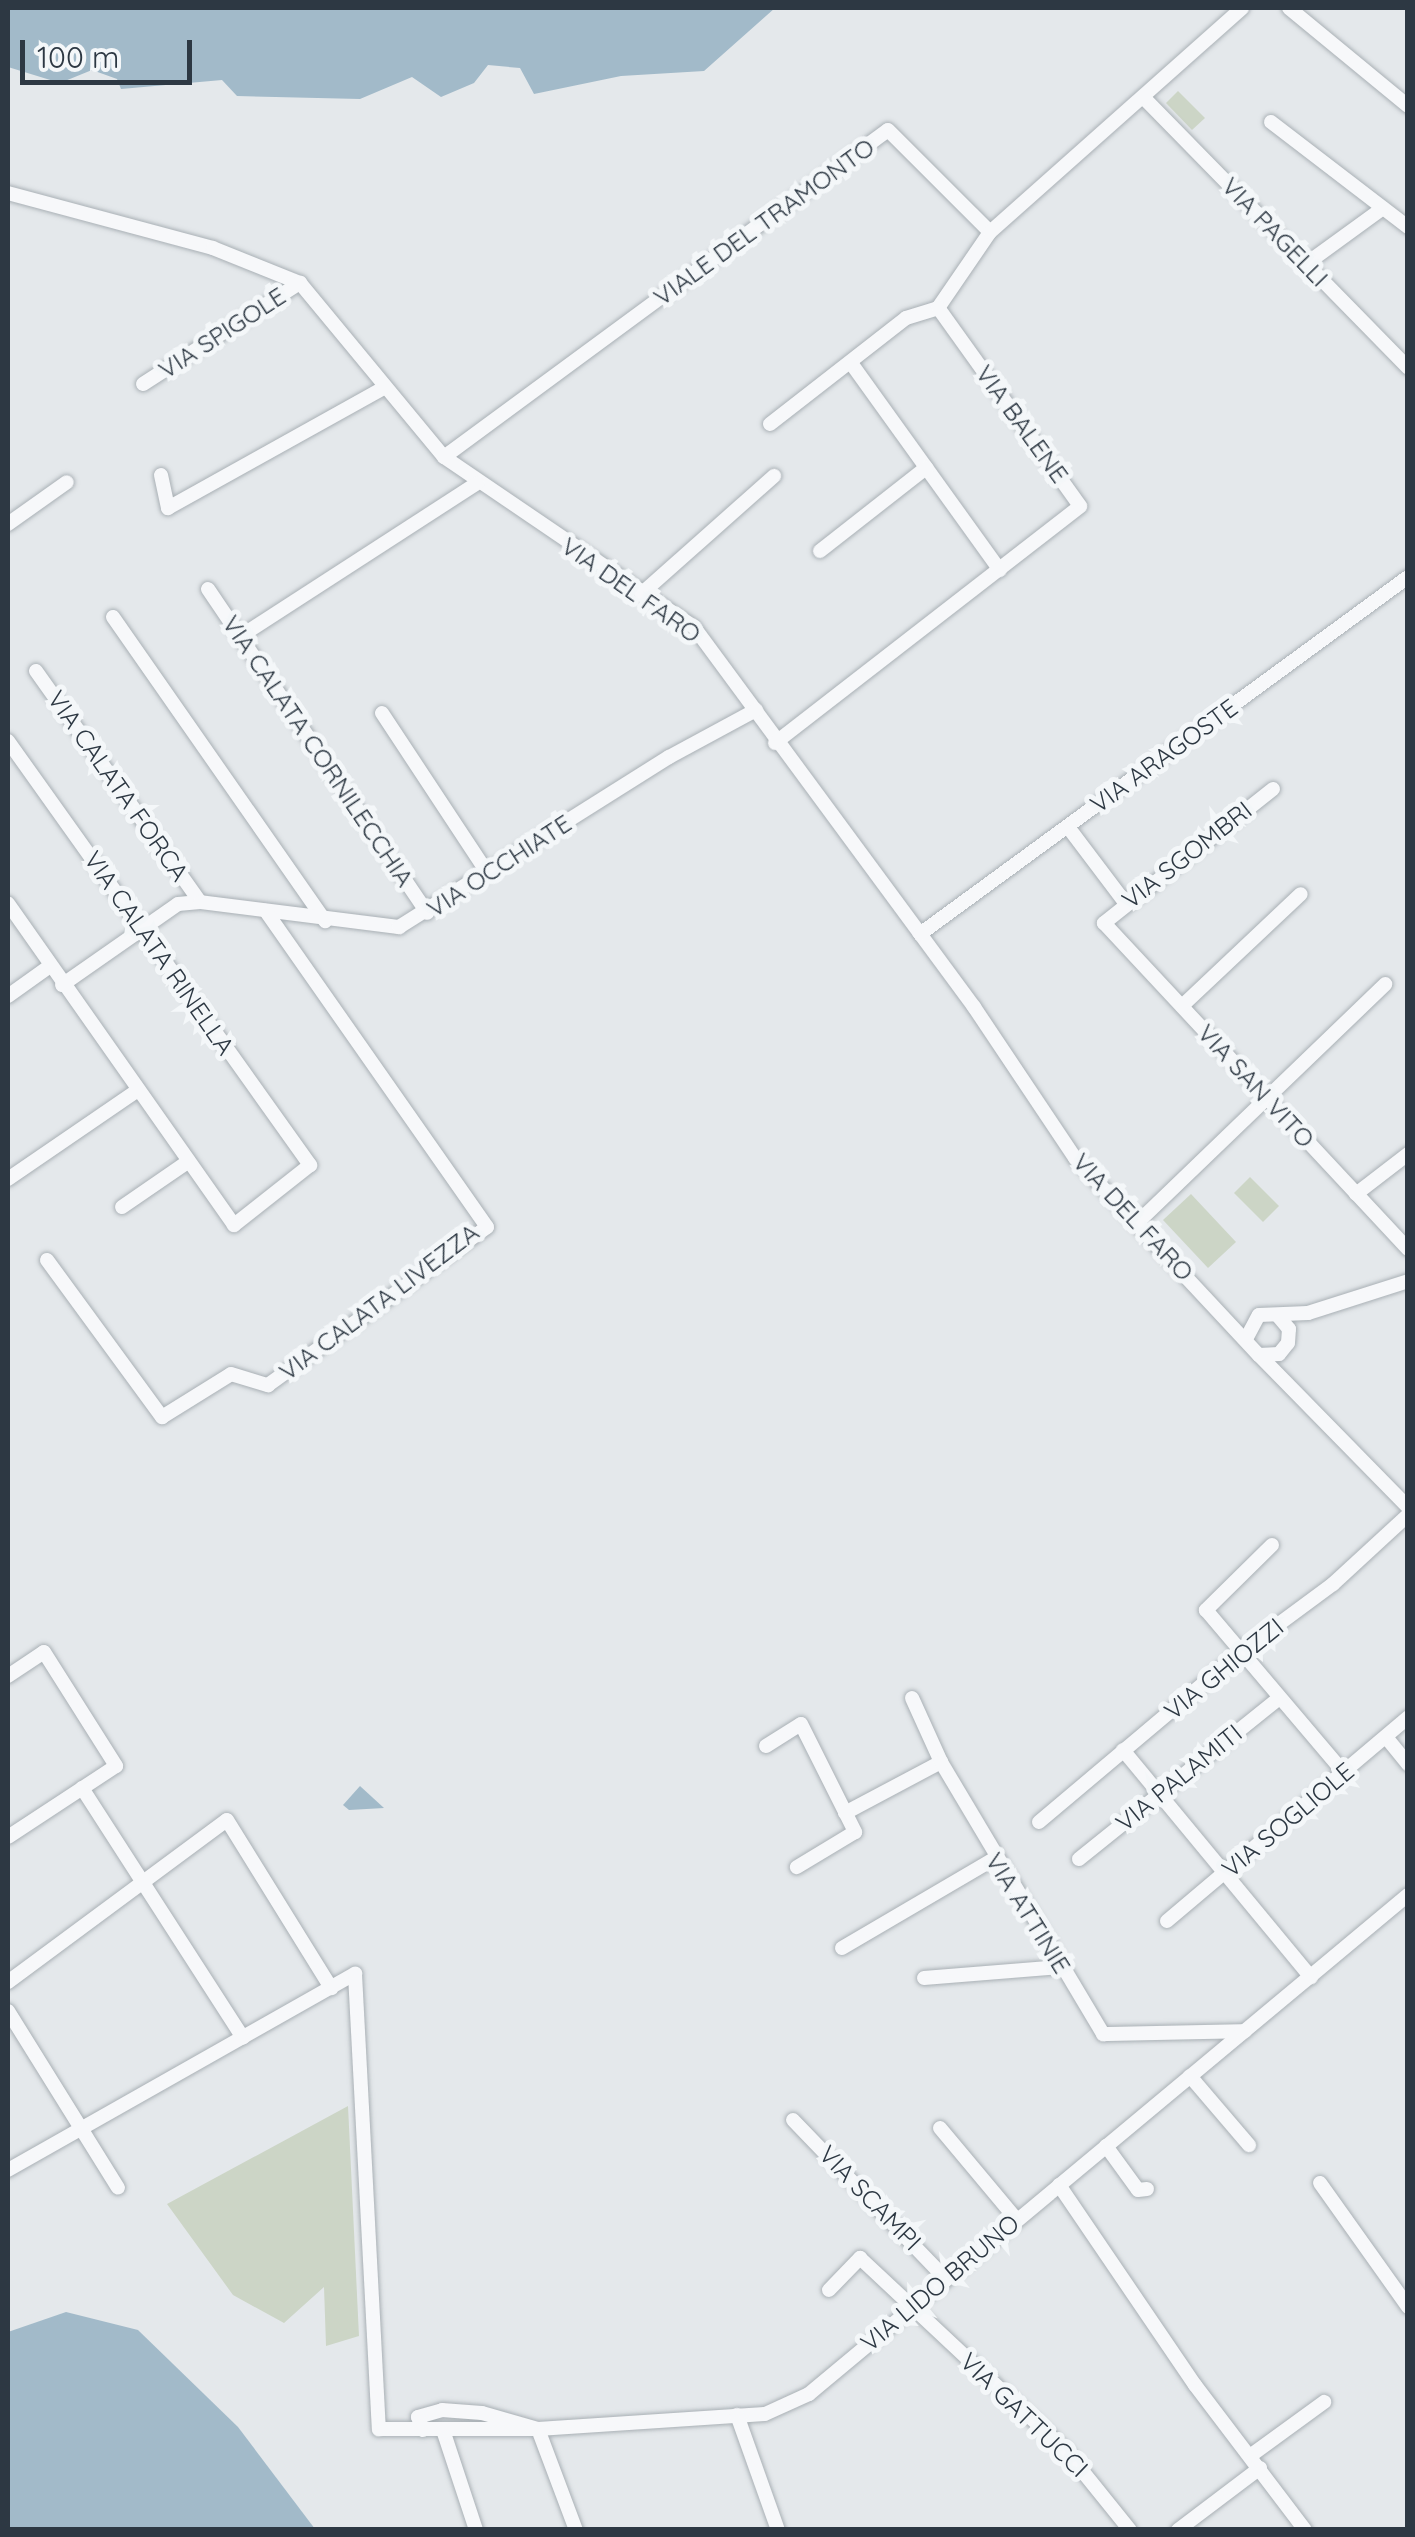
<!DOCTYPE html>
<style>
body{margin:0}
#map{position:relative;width:1415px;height:2537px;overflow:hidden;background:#e4e8eb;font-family:Quicksand,sans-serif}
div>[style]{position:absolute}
.green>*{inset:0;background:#ccd5c6}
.water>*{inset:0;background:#a2bac9}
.roads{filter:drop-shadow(0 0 2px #a9b0b5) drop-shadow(0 0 2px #a9b0b5)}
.minor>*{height:14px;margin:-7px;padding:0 7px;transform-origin:7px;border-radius:7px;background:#f7f8fa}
span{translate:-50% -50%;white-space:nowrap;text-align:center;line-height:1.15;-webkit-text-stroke:10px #f4f7f9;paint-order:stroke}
.street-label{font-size:25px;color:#2d3843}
.frame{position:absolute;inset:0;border:10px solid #2d3843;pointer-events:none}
.scale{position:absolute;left:20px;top:40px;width:172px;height:45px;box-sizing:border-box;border:5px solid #2d3843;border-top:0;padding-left:12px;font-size:30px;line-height:35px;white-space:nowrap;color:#2d3843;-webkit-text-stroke:8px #f4f7f9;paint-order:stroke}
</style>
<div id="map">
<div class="green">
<div style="clip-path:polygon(1178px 91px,1205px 118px,1192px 130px,1166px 103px)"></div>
<div style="clip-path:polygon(1250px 1177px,1279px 1206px,1263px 1222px,1234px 1193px)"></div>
<div style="clip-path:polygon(1191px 1194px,1236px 1242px,1208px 1268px,1163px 1220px)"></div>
<div style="clip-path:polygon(348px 2106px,359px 2336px,326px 2346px,324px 2287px,284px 2323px,233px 2295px,167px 2204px)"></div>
</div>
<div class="water">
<div style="clip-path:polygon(8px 8px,775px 8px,704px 71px,621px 76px,534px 94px,520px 68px,488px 65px,474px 83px,441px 97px,412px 77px,360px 99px,237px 96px,222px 80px,121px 89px,117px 79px,92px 70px,60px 83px,8px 67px)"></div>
<div style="clip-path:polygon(360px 1786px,384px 1808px,349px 1810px,343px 1805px)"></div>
<div style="clip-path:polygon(66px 2312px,138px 2330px,238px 2427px,315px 2529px,8px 2529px,8px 2332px)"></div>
</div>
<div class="roads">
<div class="minor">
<div style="left:1289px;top:8px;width:154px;rotate:39.5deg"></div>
<div style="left:1143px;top:97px;width:379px;rotate:45.6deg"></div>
<div style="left:1271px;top:122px;width:173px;rotate:37.5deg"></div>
<div style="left:8px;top:193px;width:212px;rotate:15deg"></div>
<div style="left:213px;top:248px;width:94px;rotate:21.9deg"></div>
<div style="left:300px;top:283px;width:226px;rotate:50.4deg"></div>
<div style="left:444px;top:457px;width:302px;rotate:34.2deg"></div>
<div style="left:694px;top:627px;width:472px;rotate:53.6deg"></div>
<div style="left:974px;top:1007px;width:182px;rotate:56.2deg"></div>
<div style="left:1075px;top:1158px;width:270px;rotate:47deg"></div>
<div style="left:1259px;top:1355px;width:20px;rotate:-3deg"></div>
<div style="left:1279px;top:1354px;width:14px;rotate:-51deg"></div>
<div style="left:1288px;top:1343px;width:14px;rotate:-86deg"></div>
<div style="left:1289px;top:1329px;width:17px;rotate:-130deg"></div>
<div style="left:1306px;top:264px;width:95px;rotate:-36deg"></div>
<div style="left:851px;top:363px;width:255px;rotate:54.3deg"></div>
<div style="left:143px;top:384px;width:187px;rotate:-32.8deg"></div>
<div style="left:770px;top:424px;width:172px;rotate:-37.9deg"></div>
<div style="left:906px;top:318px;width:34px;rotate:-17deg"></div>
<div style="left:938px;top:308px;width:92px;rotate:-55.6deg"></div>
<div style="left:444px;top:457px;width:551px;rotate:-36.37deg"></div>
<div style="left:888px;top:130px;width:144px;rotate:45deg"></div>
<div style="left:990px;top:232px;width:337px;rotate:-41.6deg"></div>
<div style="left:161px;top:475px;width:34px;rotate:78deg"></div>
<div style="left:168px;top:508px;width:247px;rotate:-29.1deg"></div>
<div style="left:8px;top:524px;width:72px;rotate:-35.4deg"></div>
<div style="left:820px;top:551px;width:135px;rotate:-38.1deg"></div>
<div style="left:208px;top:589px;width:391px;rotate:55.9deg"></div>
<div style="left:641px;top:594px;width:178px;rotate:-41.6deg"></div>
<div style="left:113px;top:617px;width:371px;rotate:55.1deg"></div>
<div style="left:247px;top:632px;width:274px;rotate:-32.9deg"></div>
<div style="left:36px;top:671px;width:283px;rotate:54.6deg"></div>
<div style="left:382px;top:713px;width:191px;rotate:56.6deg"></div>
<div style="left:8px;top:741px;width:521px;rotate:54.54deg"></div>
<div style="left:310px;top:1165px;width:97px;rotate:141.7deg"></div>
<div style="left:234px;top:1225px;width:393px;rotate:-125.1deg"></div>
<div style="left:775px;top:743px;width:386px;rotate:-37.8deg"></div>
<div style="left:1080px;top:506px;width:244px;rotate:-125.6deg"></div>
<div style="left:1273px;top:789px;width:216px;rotate:141.6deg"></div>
<div style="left:1104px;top:923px;width:446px;rotate:47deg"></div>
<div style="left:1068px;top:827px;width:93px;rotate:52.9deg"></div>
<div style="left:920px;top:934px;width:605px;rotate:-36.19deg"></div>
<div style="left:62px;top:985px;width:141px;rotate:-34.9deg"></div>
<div style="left:178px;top:904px;width:22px;rotate:-5deg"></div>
<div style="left:200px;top:902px;width:201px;rotate:7.2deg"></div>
<div style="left:399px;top:927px;width:319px;rotate:-32.2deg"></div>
<div style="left:669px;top:757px;width:99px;rotate:-28.4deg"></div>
<div style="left:8px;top:996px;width:52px;rotate:-35.5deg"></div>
<div style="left:1182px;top:1006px;width:163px;rotate:-43.3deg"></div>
<div style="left:8px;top:1179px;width:158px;rotate:-34.4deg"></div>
<div style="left:1356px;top:1194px;width:66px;rotate:-37.6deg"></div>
<div style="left:122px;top:1207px;width:81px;rotate:-34.5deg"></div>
<div style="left:1136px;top:1224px;width:346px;rotate:-43.9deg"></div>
<div style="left:47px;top:1260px;width:195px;rotate:53.8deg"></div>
<div style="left:162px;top:1417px;width:81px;rotate:-31.9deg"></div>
<div style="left:231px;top:1374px;width:39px;rotate:17deg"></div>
<div style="left:268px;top:1385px;width:270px;rotate:-35.8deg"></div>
<div style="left:487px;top:1227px;width:386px;rotate:-125deg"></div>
<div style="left:1246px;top:1339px;width:27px;rotate:-62deg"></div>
<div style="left:1259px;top:1315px;width:49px;rotate:-2.3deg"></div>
<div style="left:1308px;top:1313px;width:105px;rotate:-17.7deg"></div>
<div style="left:1259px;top:1355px;width:213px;rotate:45.6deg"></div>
<div style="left:1272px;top:1545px;width:93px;rotate:135.4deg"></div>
<div style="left:1206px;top:1610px;width:214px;rotate:49.7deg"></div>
<div style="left:8px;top:1676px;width:43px;rotate:-33.7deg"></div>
<div style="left:44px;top:1652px;width:135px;rotate:57.7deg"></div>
<div style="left:116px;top:1766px;width:129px;rotate:146.7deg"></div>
<div style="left:912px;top:1698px;width:70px;rotate:65.6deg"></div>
<div style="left:1386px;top:1737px;width:35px;rotate:51deg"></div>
<div style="left:766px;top:1746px;width:41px;rotate:-32.2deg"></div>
<div style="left:801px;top:1724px;width:121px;rotate:63.4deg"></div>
<div style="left:855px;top:1832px;width:68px;rotate:148.9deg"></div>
<div style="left:1123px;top:1750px;width:295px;rotate:50.4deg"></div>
<div style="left:82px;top:1788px;width:297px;rotate:57.2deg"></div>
<div style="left:845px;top:1813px;width:109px;rotate:-28deg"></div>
<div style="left:941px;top:1762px;width:317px;rotate:59.2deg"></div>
<div style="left:1103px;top:2034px;width:142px;rotate:-1.2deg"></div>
<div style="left:1039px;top:1822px;width:264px;rotate:-40.1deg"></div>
<div style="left:1241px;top:1652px;width:114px;rotate:-36.5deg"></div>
<div style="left:1333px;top:1584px;width:102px;rotate:-42.6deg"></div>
<div style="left:1079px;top:1859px;width:257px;rotate:-38.8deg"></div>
<div style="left:1167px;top:1921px;width:316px;rotate:-40.2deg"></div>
<div style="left:842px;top:1948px;width:176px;rotate:-30.4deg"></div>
<div style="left:924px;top:1978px;width:137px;rotate:-4.6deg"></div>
<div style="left:8px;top:1982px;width:272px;rotate:-36.5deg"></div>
<div style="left:227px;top:1820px;width:198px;rotate:58.2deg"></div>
<div style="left:8px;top:2011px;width:208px;rotate:58.1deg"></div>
<div style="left:1190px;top:2076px;width:91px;rotate:49.5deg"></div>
<div style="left:793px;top:2120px;width:219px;rotate:46.1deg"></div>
<div style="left:940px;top:2128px;width:120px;rotate:50.1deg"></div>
<div style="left:1106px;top:2146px;width:54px;rotate:54deg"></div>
<div style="left:1138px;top:2190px;width:9px;rotate:-6deg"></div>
<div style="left:8px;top:2170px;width:399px;rotate:-29.5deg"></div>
<div style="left:355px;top:1974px;width:456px;rotate:87deg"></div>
<div style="left:379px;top:2429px;width:159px"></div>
<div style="left:538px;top:2429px;width:227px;rotate:-3.8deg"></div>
<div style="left:765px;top:2414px;width:48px;rotate:-24.4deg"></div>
<div style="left:809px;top:2394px;width:780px;rotate:-39.8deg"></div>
<div style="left:1320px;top:2183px;width:152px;rotate:54.6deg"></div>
<div style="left:1059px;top:2185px;width:242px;rotate:55.8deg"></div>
<div style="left:1195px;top:2385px;width:182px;rotate:52.8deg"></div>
<div style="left:829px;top:2290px;width:45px;rotate:-45.9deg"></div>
<div style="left:860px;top:2258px;width:284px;rotate:43.1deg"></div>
<div style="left:1067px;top:2452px;width:100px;rotate:51.1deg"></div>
<div style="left:737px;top:2415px;width:122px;rotate:70.4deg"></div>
<div style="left:423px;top:2430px;width:14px;rotate:-111deg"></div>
<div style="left:418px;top:2417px;width:25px;rotate:-16deg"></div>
<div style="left:442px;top:2410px;width:40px;rotate:4.3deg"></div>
<div style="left:482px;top:2413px;width:58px;rotate:15.9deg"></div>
<div style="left:538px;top:2429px;width:108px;rotate:69.4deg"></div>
<div style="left:443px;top:2430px;width:105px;rotate:71.7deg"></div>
<div style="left:1250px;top:2456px;width:92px;rotate:-36.1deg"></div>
<div style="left:1178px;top:2530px;width:103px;rotate:-37.1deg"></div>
</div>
</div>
<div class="street-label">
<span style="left:764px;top:222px;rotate:-36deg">VIALE DEL TRAMONTO</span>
<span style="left:1275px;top:232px;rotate:46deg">VIA PAGELLI</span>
<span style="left:222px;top:333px;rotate:-33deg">VIA SPIGOLE</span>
<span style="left:1022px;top:424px;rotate:54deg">VIA BALENE</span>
<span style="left:631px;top:590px;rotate:35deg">VIA DEL FARO</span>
<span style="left:318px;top:751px;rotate:56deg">VIA CALATA CORNILECCHIA</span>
<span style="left:1164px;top:756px;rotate:-36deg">VIA ARAGOSTE</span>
<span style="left:118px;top:786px;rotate:55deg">VIA CALATA FORCA</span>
<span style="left:1187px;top:855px;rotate:-38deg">VIA SGOMBRI</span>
<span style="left:499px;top:866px;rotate:-33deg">VIA OCCHIATE</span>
<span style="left:159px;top:953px;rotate:55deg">VIA CALATA RINELLA</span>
<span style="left:1256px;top:1086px;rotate:47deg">VIA SAN VITO</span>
<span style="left:1133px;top:1217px;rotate:47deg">VIA DEL FARO</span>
<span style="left:379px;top:1302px;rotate:-37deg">VIA CALATA LIVEZZA</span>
<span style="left:1224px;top:1669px;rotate:-39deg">VIA GHIOZZI</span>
<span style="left:1179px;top:1778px;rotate:-39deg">VIA PALAMITI</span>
<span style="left:1288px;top:1820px;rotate:-40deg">VIA SOGLIOLE</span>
<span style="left:1028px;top:1913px;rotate:58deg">VIA ATTINIE</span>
<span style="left:870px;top:2198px;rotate:46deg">VIA SCAMPI</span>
<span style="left:940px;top:2283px;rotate:-40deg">VIA LIDO BRUNO</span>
<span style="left:1024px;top:2415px;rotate:44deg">VIA GATTUCCI</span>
</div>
<div class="frame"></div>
<div class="scale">100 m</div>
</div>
